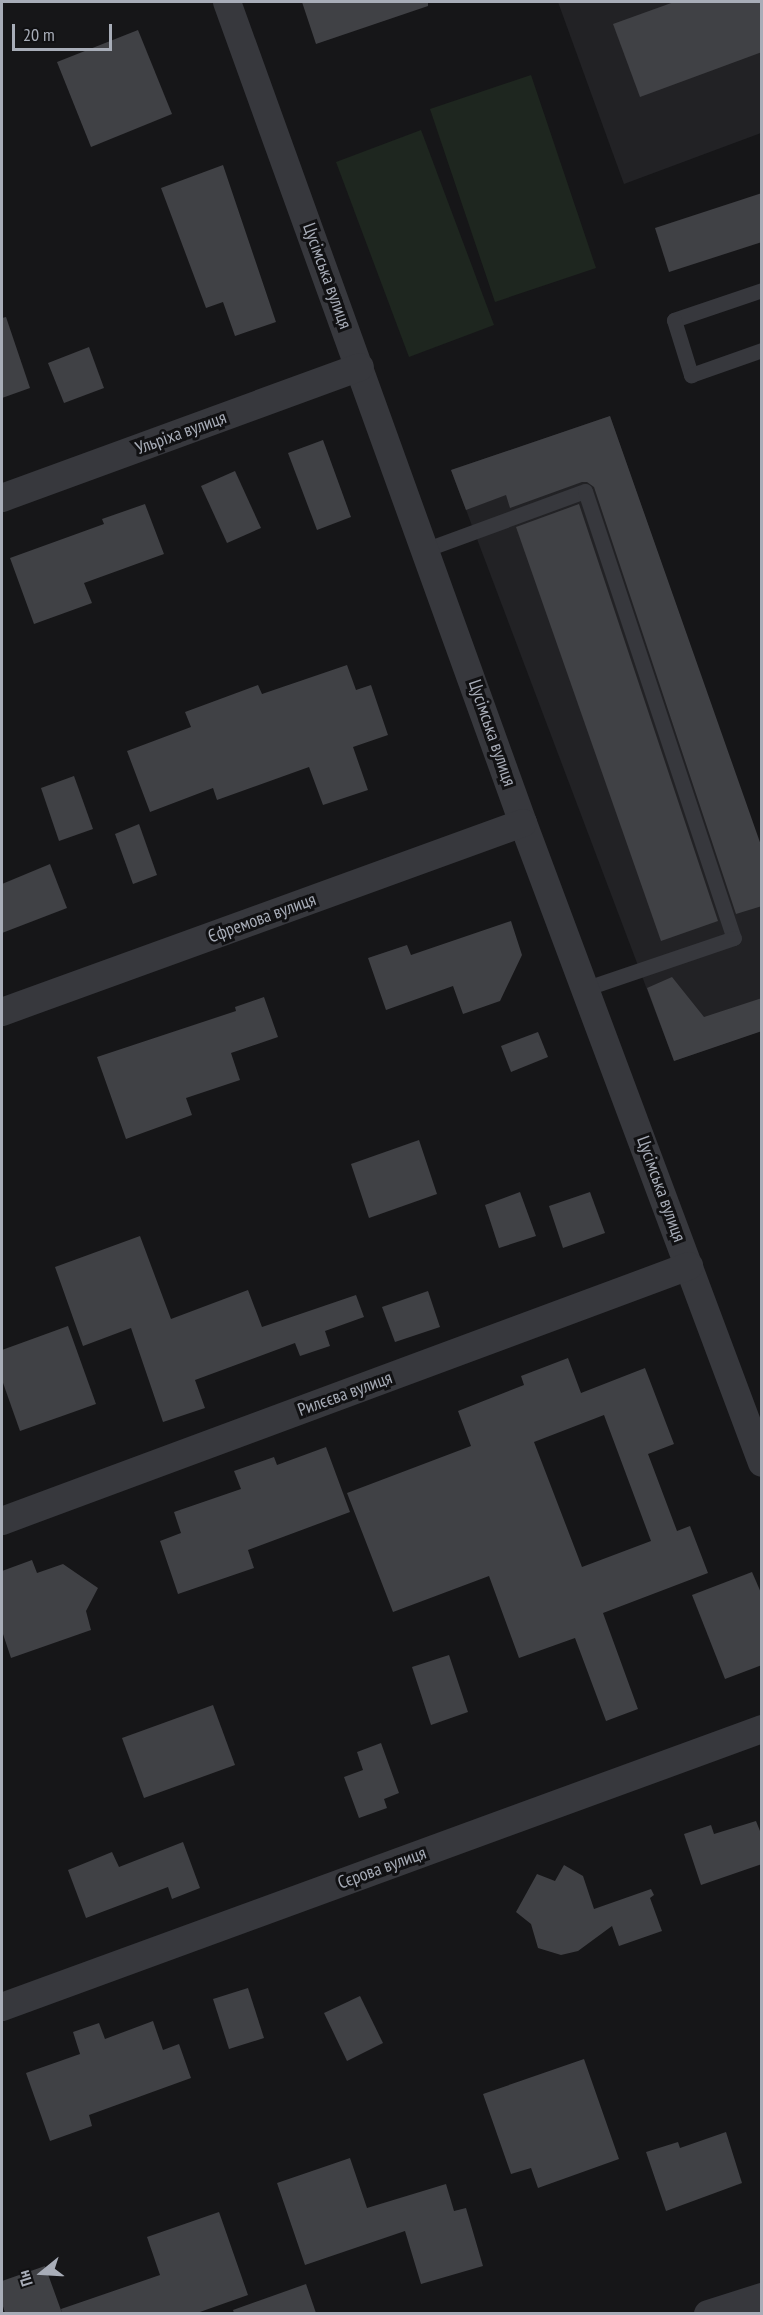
<!DOCTYPE html>
<meta charset="utf-8">
<style>
body{margin:0}
#map{position:relative;width:763px;height:2315px;overflow:hidden;background:#161618;font-family:"PT Sans Narrow",sans-serif}
div>[style]{position:absolute}
.built>*{inset:0;background:#222225}
.green>*{inset:0;background:#1e261f}
.building>*{inset:0;background:#404145}
.lane>*{height:15px;margin:-7.5px;padding:0 7.5px;transform-origin:7.5px;border-radius:7.5px;background:#37383d}
.street>*{height:28px;margin:-14px;padding:0 14px;transform-origin:14px;border-radius:14px;background:#37383d}
span{translate:-50% -50%;white-space:nowrap;text-align:center;line-height:1.15;-webkit-text-stroke:6px #111113;paint-order:stroke}
.street-label{font-size:18px;color:#a8adb8}
.frame{position:absolute;inset:0;border:3px solid #a8adb8;pointer-events:none}
.north{position:absolute;left:12px;top:2243px;width:60px;height:60px;-webkit-text-stroke:4px #111113;paint-order:stroke;rotate:252deg;font-size:16px;font-weight:700;line-height:24px;text-align:center;color:#a8adb8}
.north::after{content:'';display:block;margin:auto;width:21px;height:27px;background:#a8adb8;clip-path:polygon(50% 0,100% 100%,50% 72%,0 100%)}
.scale{position:absolute;left:12px;top:24px;width:100px;height:27px;box-sizing:border-box;border:3px solid #a8adb8;border-top:0;padding-left:8px;font-size:18px;line-height:21px;white-space:nowrap;color:#a8adb8;-webkit-text-stroke:4px #111113;paint-order:stroke}
</style>
<div id="map">
<div class="built">
<div style="clip-path:polygon(558px 2px,761px 2px,761px 133px,624px 184px)"></div>
<div style="clip-path:polygon(610px 416px,761px 848px,761px 1031px,674px 1061px,451px 470px)"></div>
</div>
<div class="green">
<div style="clip-path:polygon(531px 75px,596px 268px,495px 302px,430px 109px)"></div>
<div style="clip-path:polygon(421px 130px,494px 325px,409px 357px,336px 162px)"></div>
</div>
<div class="building">
<div style="clip-path:polygon(302px 2px,428px 2px,428px 6px,316px 44px)"></div>
<div style="clip-path:polygon(674px 2px,762px 2px,762px 52px,640px 97px,613px 24px)"></div>
<div style="clip-path:polygon(138px 30px,172px 114px,91px 147px,57px 62px)"></div>
<div style="clip-path:polygon(223px 165px,276px 322px,235px 336px,223px 302px,206px 308px,161px 188px)"></div>
<div style="clip-path:polygon(762px 193px,762px 242px,669px 272px,655px 228px)"></div>
<div style="clip-path:polygon(6px 317px,30px 388px,2px 398px,2px 318px)"></div>
<div style="clip-path:polygon(89px 347px,104px 388px,64px 403px,48px 363px)"></div>
<div style="clip-path:polygon(610px 416px,762px 848px,762px 906px,736px 914px,594px 487px,587px 482px,582px 482px,510px 508px,506px 495px,466px 510px,451px 470px)"></div>
<div style="clip-path:polygon(323px 440px,351px 517px,317px 530px,288px 453px)"></div>
<div style="clip-path:polygon(235px 471px,261px 528px,227px 543px,201px 486px)"></div>
<div style="clip-path:polygon(145px 504px,164px 554px,84px 583px,92px 603px,34px 624px,10px 558px,104px 524px,102px 519px)"></div>
<div style="clip-path:polygon(579px 504px,718px 921px,661px 941px,516px 527px)"></div>
<div style="clip-path:polygon(347px 665px,356px 690px,371px 685px,388px 735px,353px 747px,368px 790px,323px 805px,309px 767px,217px 800px,213px 788px,150px 812px,127px 751px,191px 727px,185px 712px,258px 685px,262px 694px)"></div>
<div style="clip-path:polygon(74px 776px,93px 829px,59px 841px,41px 788px)"></div>
<div style="clip-path:polygon(139px 824px,157px 875px,133px 884px,115px 834px)"></div>
<div style="clip-path:polygon(50px 864px,67px 908px,2px 933px,2px 884px)"></div>
<div style="clip-path:polygon(511px 921px,522px 955px,500px 1001px,463px 1014px,453px 986px,386px 1010px,368px 958px,407px 945px,411px 955px)"></div>
<div style="clip-path:polygon(672px 977px,704px 1017px,762px 998px,762px 1031px,674px 1061px,647px 988px)"></div>
<div style="clip-path:polygon(264px 997px,278px 1037px,231px 1053px,240px 1080px,186px 1098px,192px 1115px,126px 1139px,97px 1057px,236px 1011px,235px 1007px)"></div>
<div style="clip-path:polygon(538px 1032px,548px 1057px,511px 1072px,501px 1046px)"></div>
<div style="clip-path:polygon(419px 1140px,437px 1194px,369px 1218px,351px 1164px)"></div>
<div style="clip-path:polygon(520px 1192px,536px 1236px,499px 1248px,485px 1205px)"></div>
<div style="clip-path:polygon(590px 1192px,605px 1233px,563px 1248px,549px 1206px)"></div>
<div style="clip-path:polygon(140px 1236px,171px 1319px,248px 1290px,262px 1327px,356px 1295px,364px 1317px,325px 1331px,330px 1346px,300px 1356px,295px 1343px,195px 1380px,205px 1408px,163px 1422px,131px 1328px,83px 1346px,55px 1267px)"></div>
<div style="clip-path:polygon(428px 1291px,440px 1327px,395px 1342px,382px 1307px)"></div>
<div style="clip-path:polygon(68px 1326px,96px 1404px,20px 1431px,2px 1380px,2px 1350px)"></div>
<div style="clip-path:polygon(evenodd,568px 1358px,581px 1393px,645px 1368px,674px 1444px,648px 1454px,677px 1531px,690px 1526px,708px 1573px,603px 1613px,638px 1709px,606px 1721px,575px 1638px,519px 1658px,489px 1576px,393px 1612px,347px 1493px,471px 1446px,458px 1411px,524px 1385px,521px 1376px,568px 1358px,604px 1415px,651px 1541px,582px 1567px,534px 1442px,604px 1415px)"></div>
<div style="clip-path:polygon(326px 1447px,350px 1512px,248px 1550px,254px 1568px,178px 1594px,160px 1541px,181px 1533px,174px 1512px,241px 1489px,234px 1471px,274px 1457px,277px 1465px)"></div>
<div style="clip-path:polygon(32px 1560px,37px 1573px,63px 1564px,98px 1588px,86px 1611px,91px 1630px,11px 1658px,2px 1631px,2px 1571px)"></div>
<div style="clip-path:polygon(752px 1572px,762px 1595px,762px 1665px,725px 1679px,692px 1595px)"></div>
<div style="clip-path:polygon(449px 1655px,468px 1712px,431px 1725px,412px 1667px)"></div>
<div style="clip-path:polygon(213px 1705px,235px 1765px,144px 1798px,122px 1738px)"></div>
<div style="clip-path:polygon(381px 1743px,399px 1793px,384px 1799px,387px 1808px,359px 1818px,344px 1777px,363px 1770px,357px 1752px)"></div>
<div style="clip-path:polygon(756px 1821px,762px 1836px,762px 1864px,701px 1885px,684px 1834px,711px 1825px,714px 1834px)"></div>
<div style="clip-path:polygon(183px 1842px,200px 1888px,172px 1899px,168px 1887px,86px 1918px,68px 1870px,112px 1852px,119px 1867px)"></div>
<div style="clip-path:polygon(564px 1865px,583px 1876px,594px 1909px,651px 1889px,654px 1895px,650px 1898px,662px 1931px,619px 1946px,612px 1926px,578px 1951px,561px 1955px,538px 1948px,531px 1924px,516px 1912px,537px 1874px,555px 1881px)"></div>
<div style="clip-path:polygon(248px 1988px,264px 2038px,229px 2049px,213px 1999px)"></div>
<div style="clip-path:polygon(360px 1996px,383px 2043px,347px 2061px,324px 2013px)"></div>
<div style="clip-path:polygon(153px 2021px,163px 2050px,179px 2044px,191px 2078px,89px 2115px,92px 2126px,50px 2141px,26px 2073px,80px 2054px,73px 2032px,99px 2023px,105px 2039px)"></div>
<div style="clip-path:polygon(584px 2059px,619px 2159px,538px 2188px,531px 2168px,511px 2174px,483px 2094px)"></div>
<div style="clip-path:polygon(726px 2132px,742px 2183px,666px 2211px,646px 2152px,678px 2142px,680px 2148px)"></div>
<div style="clip-path:polygon(350px 2158px,367px 2208px,446px 2184px,454px 2211px,466px 2208px,483px 2266px,421px 2284px,405px 2231px,305px 2265px,277px 2183px)"></div>
<div style="clip-path:polygon(219px 2212px,248px 2295px,197px 2313px,5px 2313px,2px 2303px,2px 2281px,45px 2266px,62px 2313px,61px 2309px,160px 2275px,147px 2237px)"></div>
<div style="clip-path:polygon(306px 2284px,316px 2313px,234px 2313px,233px 2310px)"></div>
</div>
<div class="lane">
<div style="left:762px;top:290px;width:93px;rotate:161.2deg"></div>
<div style="left:674px;top:320px;width:58px;rotate:72.8deg"></div>
<div style="left:691px;top:375px;width:75px;rotate:-19.4deg"></div>
<div style="left:427px;top:549px;width:168px;rotate:-20.2deg"></div>
<div style="left:585px;top:491px;width:471px;rotate:71.6deg"></div>
<div style="left:734px;top:938px;width:155px;rotate:161.2deg"></div>
</div>
<div class="street">
<div style="left:227px;top:2px;width:873px;rotate:70.17deg"></div>
<div style="left:523px;top:823px;width:683px;rotate:69.52deg"></div>
<div style="left:2px;top:498px;width:381px;rotate:-20.1deg"></div>
<div style="left:2px;top:1012px;width:554px;rotate:-19.94deg"></div>
<div style="left:2px;top:1521px;width:733px;rotate:-20.36deg"></div>
<div style="left:2px;top:2007px;width:809px;rotate:-20.09deg"></div>
<div style="left:708px;top:2314px;width:57px;rotate:-17.5deg"></div>
</div>
<div class="street-label">
<span style="left:327px;top:276px;rotate:70deg">Цусімська вулиця</span>
<span style="left:181px;top:433px;rotate:-20deg">Ульріха вулиця</span>
<span style="left:492px;top:733px;rotate:71deg">Цусімська вулиця</span>
<span style="left:262px;top:918px;rotate:-20deg">Єфремова вулиця</span>
<span style="left:661px;top:1189px;rotate:70deg">Цусімська вулиця</span>
<span style="left:345px;top:1394px;rotate:-20deg">Рилєєва вулиця</span>
<span style="left:382px;top:1868px;rotate:-20deg">Сєрова вулиця</span>
</div>
<div class="frame"></div>
<div class="north">Пн</div>
<div class="scale">20 m</div>
</div>
